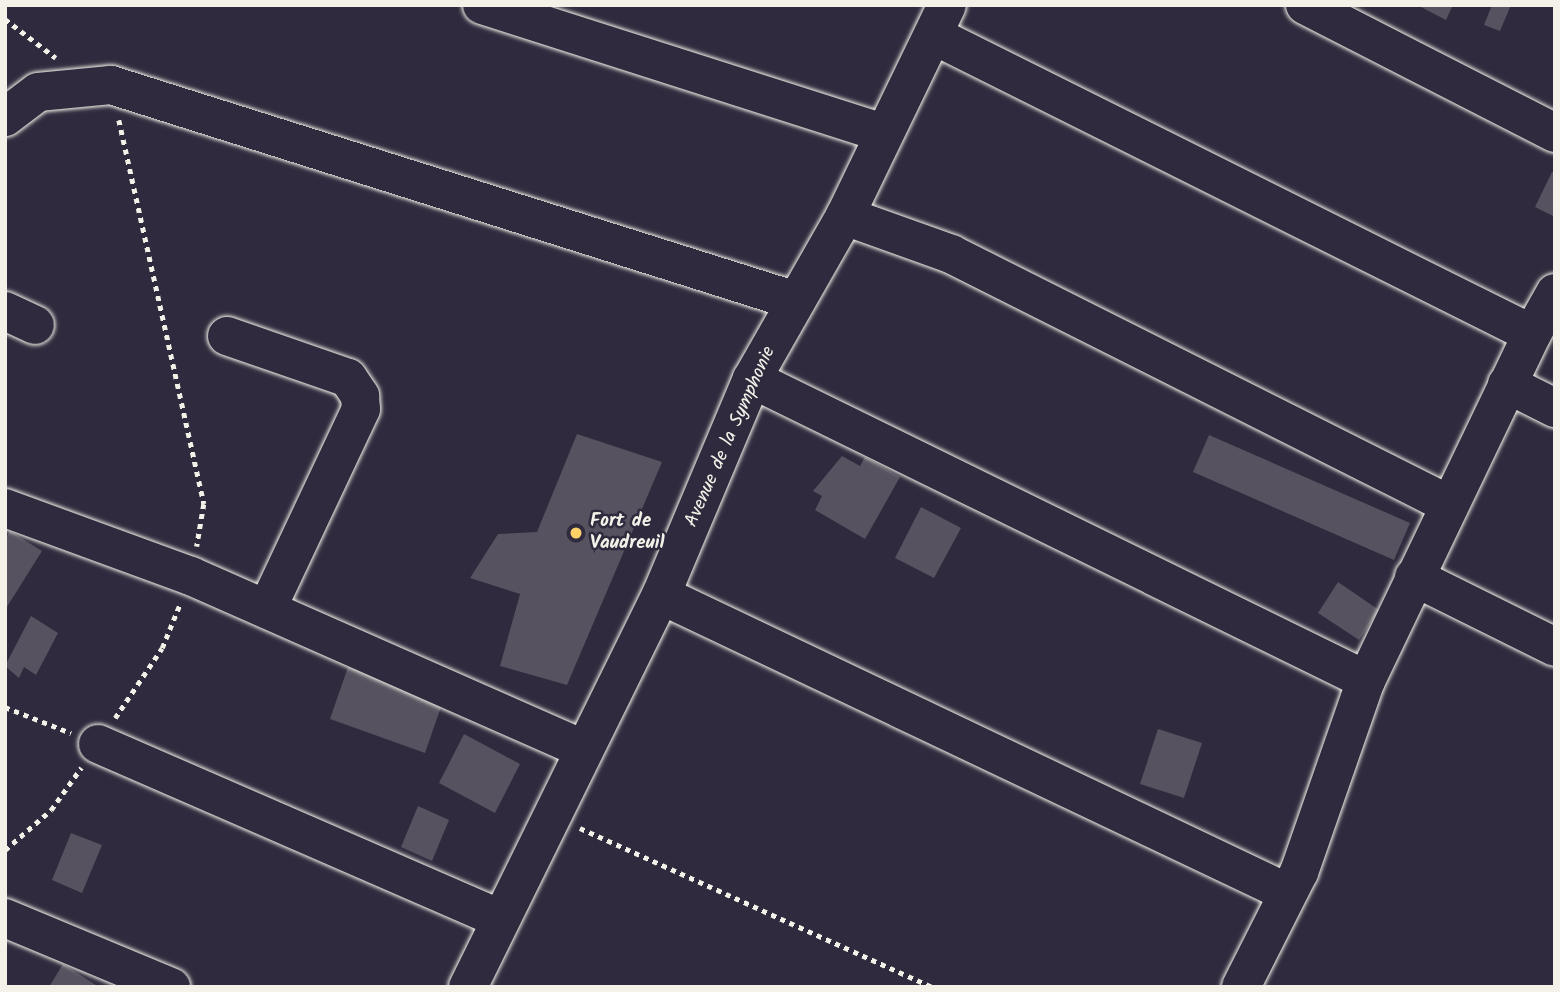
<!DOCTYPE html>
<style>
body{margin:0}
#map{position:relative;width:1560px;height:992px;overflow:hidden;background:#2f2a3d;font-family:Kalam,sans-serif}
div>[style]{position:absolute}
.building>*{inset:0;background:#56525f}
.path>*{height:4.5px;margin-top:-2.25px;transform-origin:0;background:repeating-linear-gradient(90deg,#f4f1e8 0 5px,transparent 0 10px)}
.roads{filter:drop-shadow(0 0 2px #f4f1e8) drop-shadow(0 0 2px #f4f1e8)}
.minor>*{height:38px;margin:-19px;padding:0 19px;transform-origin:19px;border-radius:19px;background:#2f2a3d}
.dots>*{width:19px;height:19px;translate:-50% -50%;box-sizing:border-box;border:4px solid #2f2a3d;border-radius:50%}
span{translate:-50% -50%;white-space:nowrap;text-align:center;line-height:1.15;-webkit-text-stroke:5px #2f2a3d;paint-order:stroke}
.street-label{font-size:19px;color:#f4f1e8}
.poi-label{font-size:19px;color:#f4f1e8;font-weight:700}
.left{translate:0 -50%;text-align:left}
.frame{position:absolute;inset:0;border:7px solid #f4f1e8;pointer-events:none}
</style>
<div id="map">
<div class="building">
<div style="clip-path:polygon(1417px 5px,1453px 5px,1446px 20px)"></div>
<div style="clip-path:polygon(1492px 5px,1511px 5px,1500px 31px,1484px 25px)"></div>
<div style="clip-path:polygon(1552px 172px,1555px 173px,1555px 217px,1535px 207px)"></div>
<div style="clip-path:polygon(577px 434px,662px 462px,567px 685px,500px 666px,520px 594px,470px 578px,498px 534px,537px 532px)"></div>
<div style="clip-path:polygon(1209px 435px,1410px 523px,1394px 560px,1193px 472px)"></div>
<div style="clip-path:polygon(842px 456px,860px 466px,865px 457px,900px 477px,865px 539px,815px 510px,822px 496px,813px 491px)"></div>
<div style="clip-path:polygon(921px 507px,961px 528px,934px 578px,895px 558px)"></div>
<div style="clip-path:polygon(10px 531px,42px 551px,5px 610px,5px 539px)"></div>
<div style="clip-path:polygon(1338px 582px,1379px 610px,1359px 640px,1318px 613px)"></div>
<div style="clip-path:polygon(31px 616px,58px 633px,36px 675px,24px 667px,19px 678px,5px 666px)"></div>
<div style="clip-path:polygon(348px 667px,443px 701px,425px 753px,330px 719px)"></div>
<div style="clip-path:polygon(1158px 729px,1202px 743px,1184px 798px,1140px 784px)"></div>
<div style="clip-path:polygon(464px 734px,520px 764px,495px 813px,439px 783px)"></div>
<div style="clip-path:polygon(418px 806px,449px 820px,432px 861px,401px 847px)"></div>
<div style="clip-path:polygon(71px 833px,102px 845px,82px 893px,52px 880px)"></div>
<div style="clip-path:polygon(63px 964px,99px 987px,49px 987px)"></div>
</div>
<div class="path">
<div style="left:5px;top:19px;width:64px;rotate:37.4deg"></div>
<div style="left:119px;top:120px;width:393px;rotate:77.5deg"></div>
<div style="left:204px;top:504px;width:43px;rotate:99.5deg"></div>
<div style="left:5px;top:707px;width:71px;rotate:21.5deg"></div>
<div style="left:115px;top:718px;width:84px;rotate:-56.1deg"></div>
<div style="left:162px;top:648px;width:48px;rotate:-67.8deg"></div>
<div style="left:580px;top:828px;width:386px;rotate:24.3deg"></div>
<div style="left:5px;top:850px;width:61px;rotate:-41deg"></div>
<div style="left:51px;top:810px;width:52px;rotate:-54.5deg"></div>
</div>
<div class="roads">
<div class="minor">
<div style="left:482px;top:5px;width:419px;rotate:17.7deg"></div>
<div style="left:1305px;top:5px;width:281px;rotate:27.1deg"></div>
<div style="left:933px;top:35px;width:669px;rotate:26.53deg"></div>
<div style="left:1532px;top:334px;width:384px;rotate:115.6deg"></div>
<div style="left:1366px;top:680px;width:203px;rotate:109.2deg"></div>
<div style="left:1299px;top:872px;width:129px;rotate:116.8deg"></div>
<div style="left:5px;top:117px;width:41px;rotate:-37.1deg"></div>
<div style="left:38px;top:92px;width:73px;rotate:-5.5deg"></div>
<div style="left:111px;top:85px;width:718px;rotate:17.5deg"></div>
<div style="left:845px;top:216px;width:113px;rotate:19.7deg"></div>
<div style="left:951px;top:254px;width:554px;rotate:26.7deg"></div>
<div style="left:5px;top:311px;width:33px;rotate:25deg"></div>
<div style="left:1532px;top:334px;width:47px;rotate:-60.7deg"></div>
<div style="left:227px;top:336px;width:128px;rotate:19.1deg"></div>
<div style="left:348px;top:378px;width:22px;rotate:56deg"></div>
<div style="left:360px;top:396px;width:13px;rotate:86deg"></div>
<div style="left:361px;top:409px;width:221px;rotate:115.2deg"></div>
<div style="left:752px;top:379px;width:684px;rotate:26.12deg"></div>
<div style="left:1507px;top:384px;width:54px;rotate:26.6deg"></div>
<div style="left:5px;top:508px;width:198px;rotate:20.1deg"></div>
<div style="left:191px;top:576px;width:429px;rotate:23.8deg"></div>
<div style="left:1414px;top:577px;width:157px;rotate:26.4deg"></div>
<div style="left:661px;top:595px;width:694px;rotate:25.42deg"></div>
<div style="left:98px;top:744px;width:438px;rotate:23.5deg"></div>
<div style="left:5px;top:918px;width:180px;rotate:22.6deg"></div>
<div style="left:468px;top:987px;width:437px;rotate:-63.8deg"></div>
<div style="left:661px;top:595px;width:234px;rotate:-67.2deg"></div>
<div style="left:752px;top:379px;width:188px;rotate:-60.3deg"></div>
<div style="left:845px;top:216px;width:234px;rotate:-64.2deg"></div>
</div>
</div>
<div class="dots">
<div style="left:576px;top:533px;background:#ffd166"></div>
</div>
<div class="street-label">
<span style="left:731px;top:437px;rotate:-66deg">Avenue de la Symphonie</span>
</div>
<div class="poi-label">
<span class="left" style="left:590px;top:533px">Fort de<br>Vaudreuil</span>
</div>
<div class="frame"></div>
</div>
